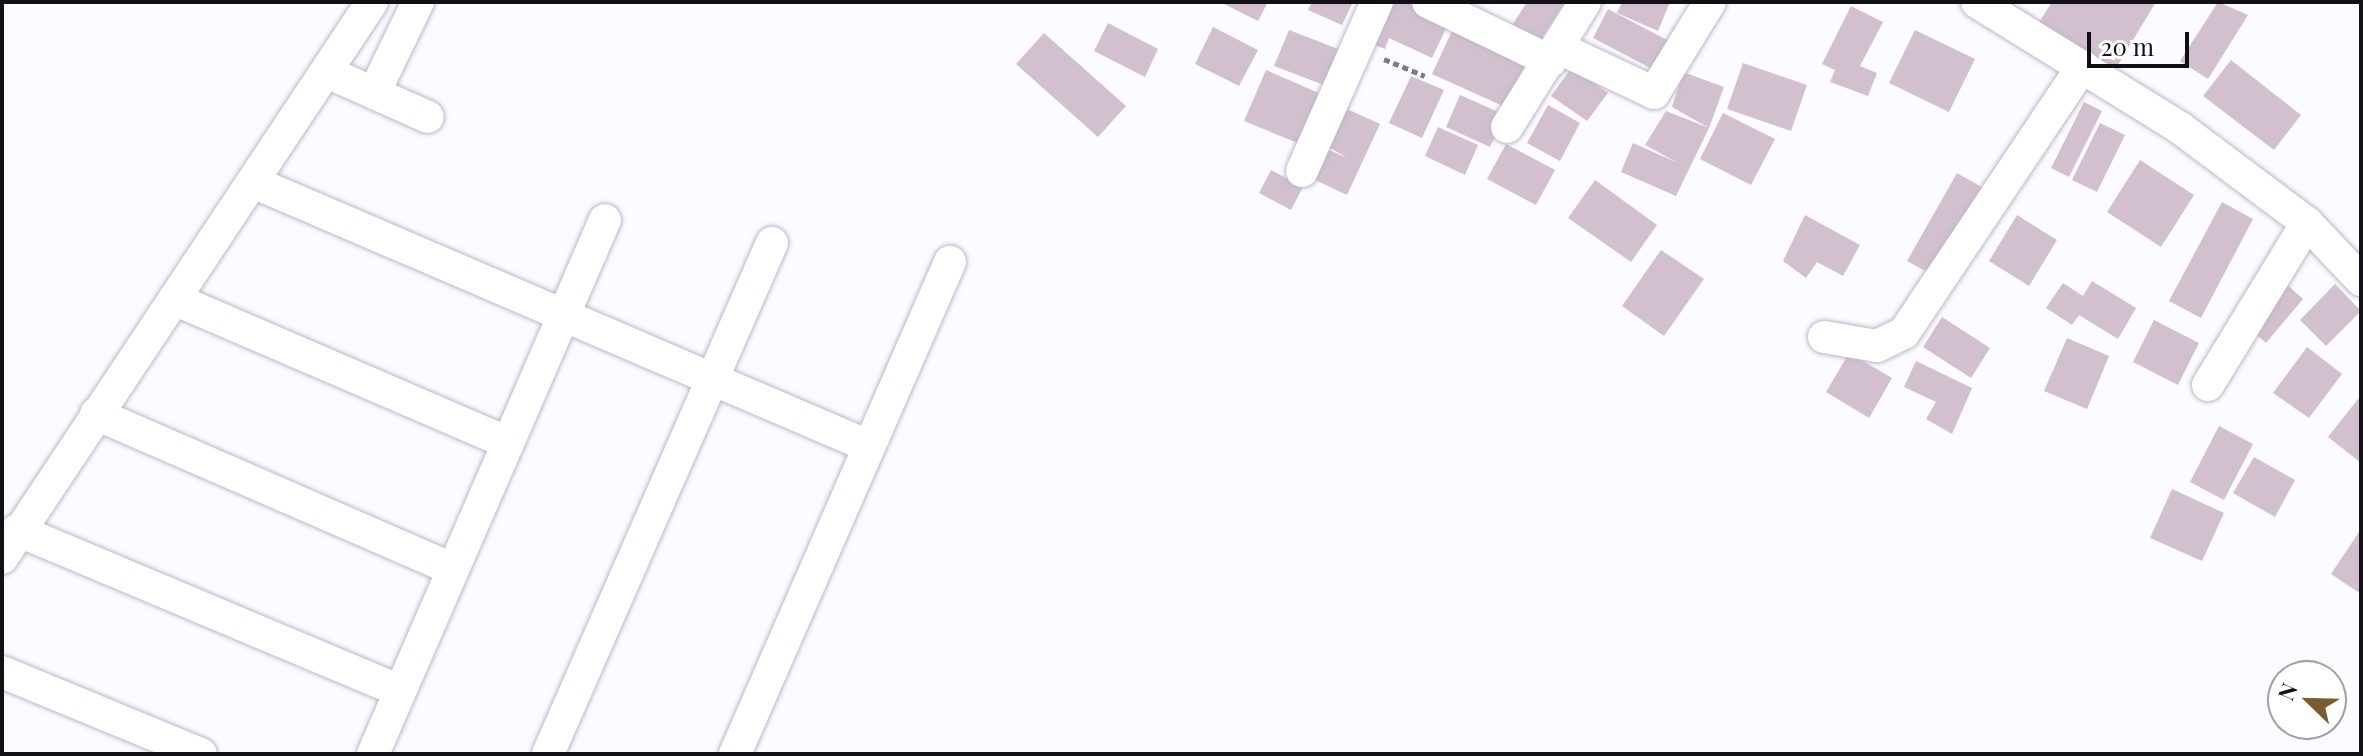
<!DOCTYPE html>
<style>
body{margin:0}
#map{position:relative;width:2363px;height:756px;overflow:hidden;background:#fcfbff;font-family:"Playfair Display",serif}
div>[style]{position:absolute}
.building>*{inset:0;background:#d3c0ce}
.path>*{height:5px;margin-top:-2.5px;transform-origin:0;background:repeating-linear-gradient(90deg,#7d7b80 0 6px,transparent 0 10px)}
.roads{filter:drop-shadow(0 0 2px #bcb7ca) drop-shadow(0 0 2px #bcb7ca)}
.minor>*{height:32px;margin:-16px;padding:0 16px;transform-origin:16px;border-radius:16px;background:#fff}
span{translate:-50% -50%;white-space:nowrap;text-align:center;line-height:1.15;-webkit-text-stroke:6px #fff;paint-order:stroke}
.frame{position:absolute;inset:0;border:4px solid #121016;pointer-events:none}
.north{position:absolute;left:2267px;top:660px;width:80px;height:80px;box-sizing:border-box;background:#fff;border:2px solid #a09fa2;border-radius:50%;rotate:293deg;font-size:22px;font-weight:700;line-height:32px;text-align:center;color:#121016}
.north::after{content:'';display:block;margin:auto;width:28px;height:36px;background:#775d2f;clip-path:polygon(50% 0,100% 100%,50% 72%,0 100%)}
.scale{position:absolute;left:2087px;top:32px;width:102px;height:36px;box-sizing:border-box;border:4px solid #121016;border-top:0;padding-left:10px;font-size:24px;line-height:28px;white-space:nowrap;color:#121016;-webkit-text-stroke:6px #fff;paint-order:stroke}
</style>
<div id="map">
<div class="building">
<div style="clip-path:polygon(1220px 2px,1268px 2px,1258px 21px)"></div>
<div style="clip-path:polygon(1312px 2px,1353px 2px,1342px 25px,1308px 10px)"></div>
<div style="clip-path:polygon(1382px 2px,1416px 2px,1451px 18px,1432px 58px,1389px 38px,1385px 49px,1364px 41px)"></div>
<div style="clip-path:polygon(1527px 2px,1565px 2px,1538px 44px,1511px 27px)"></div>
<div style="clip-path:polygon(1622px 2px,1670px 2px,1658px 31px,1617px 13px)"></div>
<div style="clip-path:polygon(2052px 2px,2156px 2px,2113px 73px,2036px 27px)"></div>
<div style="clip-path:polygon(2218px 2px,2248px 15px,2208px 79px,2180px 61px)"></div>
<div style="clip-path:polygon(1851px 6px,1883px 22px,1860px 66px,1877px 73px,1868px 96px,1830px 82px,1835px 70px,1822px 64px)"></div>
<div style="clip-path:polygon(1608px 9px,1669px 41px,1654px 70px,1593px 38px)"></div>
<div style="clip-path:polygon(1457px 20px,1529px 54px,1505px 107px,1432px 74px)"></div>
<div style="clip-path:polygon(1108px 23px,1158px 49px,1145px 77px,1094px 51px)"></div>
<div style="clip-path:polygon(1213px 27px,1258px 50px,1239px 86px,1195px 64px)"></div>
<div style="clip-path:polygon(1289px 30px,1338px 49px,1324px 85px,1274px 66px)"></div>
<div style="clip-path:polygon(1915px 30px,1975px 59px,1949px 112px,1889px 83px)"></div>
<div style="clip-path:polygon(1044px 33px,1126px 106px,1098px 137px,1016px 64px)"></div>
<div style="clip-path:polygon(2231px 60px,2301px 115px,2274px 150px,2203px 96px)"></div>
<div style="clip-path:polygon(1743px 63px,1807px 85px,1791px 131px,1727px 109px)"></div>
<div style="clip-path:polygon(1572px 67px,1608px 93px,1587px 121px,1551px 96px)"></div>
<div style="clip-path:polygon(1266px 70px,1321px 94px,1300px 144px,1244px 121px)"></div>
<div style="clip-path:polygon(1683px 72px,1724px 87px,1709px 128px,1676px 196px,1621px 172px,1633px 143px,1678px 163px,1645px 145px,1666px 111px,1709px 128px,1672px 107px)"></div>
<div style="clip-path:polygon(1411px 76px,1444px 90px,1422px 138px,1389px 123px)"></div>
<div style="clip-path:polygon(1460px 95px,1505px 115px,1490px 147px,1446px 127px)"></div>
<div style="clip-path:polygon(2084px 102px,2102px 111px,2069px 177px,2051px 168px)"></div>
<div style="clip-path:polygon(1548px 105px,1580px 123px,1560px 161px,1527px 143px)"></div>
<div style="clip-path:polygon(1347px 109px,1380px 124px,1347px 195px,1311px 178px,1325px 148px,1347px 158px,1329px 147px)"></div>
<div style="clip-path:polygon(1723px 113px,1775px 139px,1751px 185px,1700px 159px)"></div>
<div style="clip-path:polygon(2100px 123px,2125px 135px,2097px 192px,2072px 180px)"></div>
<div style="clip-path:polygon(1438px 127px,1478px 145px,1465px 175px,1425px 156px)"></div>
<div style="clip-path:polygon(1506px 144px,1555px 170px,1536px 205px,1487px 179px)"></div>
<div style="clip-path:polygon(2140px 160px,2194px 195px,2161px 247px,2107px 212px)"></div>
<div style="clip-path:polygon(1271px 170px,1303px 187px,1291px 210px,1259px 193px)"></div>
<div style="clip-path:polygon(1957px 173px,1987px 190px,1938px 278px,1907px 261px)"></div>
<div style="clip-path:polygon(1595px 180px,1657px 225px,1631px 262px,1568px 218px)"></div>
<div style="clip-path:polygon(2222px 202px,2253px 219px,2201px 318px,2169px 301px)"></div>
<div style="clip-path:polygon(1805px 215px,1860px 245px,1843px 276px,1817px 262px,1806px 278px,1783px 261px)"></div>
<div style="clip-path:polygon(2017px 215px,2057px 240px,2029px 286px,1989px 261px)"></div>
<div style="clip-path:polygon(1661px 250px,1704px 279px,1664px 336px,1622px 306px)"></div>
<div style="clip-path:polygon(2092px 281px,2136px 308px,2118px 339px,2079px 315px,2072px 325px,2046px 308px,2063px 283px,2083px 296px)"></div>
<div style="clip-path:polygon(2284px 282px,2303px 299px,2266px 343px,2246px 326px)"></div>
<div style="clip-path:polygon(2335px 284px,2361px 311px,2326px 346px,2300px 320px)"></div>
<div style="clip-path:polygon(1942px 317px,1990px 348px,1971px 378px,1923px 347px)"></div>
<div style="clip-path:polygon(2154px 320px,2199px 343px,2178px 385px,2133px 362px)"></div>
<div style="clip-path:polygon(2067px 338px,2109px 356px,2087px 409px,2044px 391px)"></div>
<div style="clip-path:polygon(2307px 347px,2342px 374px,2309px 418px,2273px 393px)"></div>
<div style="clip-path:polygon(1849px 353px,1892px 378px,1869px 418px,1826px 392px)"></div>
<div style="clip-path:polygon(1916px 361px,1972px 388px,1952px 434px,1926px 419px,1936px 402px,1904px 387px)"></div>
<div style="clip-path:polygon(2358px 399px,2361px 401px,2361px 463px,2328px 437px)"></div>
<div style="clip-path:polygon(2219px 426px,2253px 444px,2224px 500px,2190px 482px)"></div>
<div style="clip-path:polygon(2254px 457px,2295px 480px,2275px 517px,2233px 493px)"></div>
<div style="clip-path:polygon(2172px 489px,2224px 513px,2202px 561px,2150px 538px)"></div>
<div style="clip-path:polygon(2361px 529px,2361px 594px,2331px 574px)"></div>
</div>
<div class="path">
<div style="left:1384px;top:59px;width:44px;rotate:22.5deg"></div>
</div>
<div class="roads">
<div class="minor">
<div style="left:1428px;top:2px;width:136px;rotate:25.8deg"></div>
<div style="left:1977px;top:2px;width:239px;rotate:31.8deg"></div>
<div style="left:2180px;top:128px;width:159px;rotate:36.8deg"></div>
<div style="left:2307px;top:223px;width:79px;rotate:46.5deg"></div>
<div style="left:1559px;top:48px;width:105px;rotate:25.3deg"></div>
<div style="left:1654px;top:93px;width:107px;rotate:-58.4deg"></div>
<div style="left:329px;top:73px;width:108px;rotate:24deg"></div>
<div style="left:374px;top:93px;width:101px;rotate:-64.2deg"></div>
<div style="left:1507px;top:127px;width:147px;rotate:-58deg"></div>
<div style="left:1302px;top:171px;width:185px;rotate:-66.1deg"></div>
<div style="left:253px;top:182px;width:667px;rotate:23.22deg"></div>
<div style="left:174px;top:299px;width:364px;rotate:23.3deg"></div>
<div style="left:1824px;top:337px;width:54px;rotate:9.6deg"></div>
<div style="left:1877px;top:346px;width:30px;rotate:-26deg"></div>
<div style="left:1904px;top:333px;width:321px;rotate:-56.2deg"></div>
<div style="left:2208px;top:385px;width:190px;rotate:-58.6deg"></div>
<div style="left:96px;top:414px;width:389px;rotate:23.5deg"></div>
<div style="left:17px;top:530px;width:415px;rotate:22.8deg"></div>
<div style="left:2px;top:558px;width:668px;rotate:-56.36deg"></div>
<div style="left:2px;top:672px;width:215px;rotate:22.4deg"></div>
<div style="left:373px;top:754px;width:582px;rotate:-66.52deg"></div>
<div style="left:548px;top:754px;width:558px;rotate:-66.33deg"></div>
<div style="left:735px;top:754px;width:537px;rotate:-66.4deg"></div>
</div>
</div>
<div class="frame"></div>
<div class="north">N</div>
<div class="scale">20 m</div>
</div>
